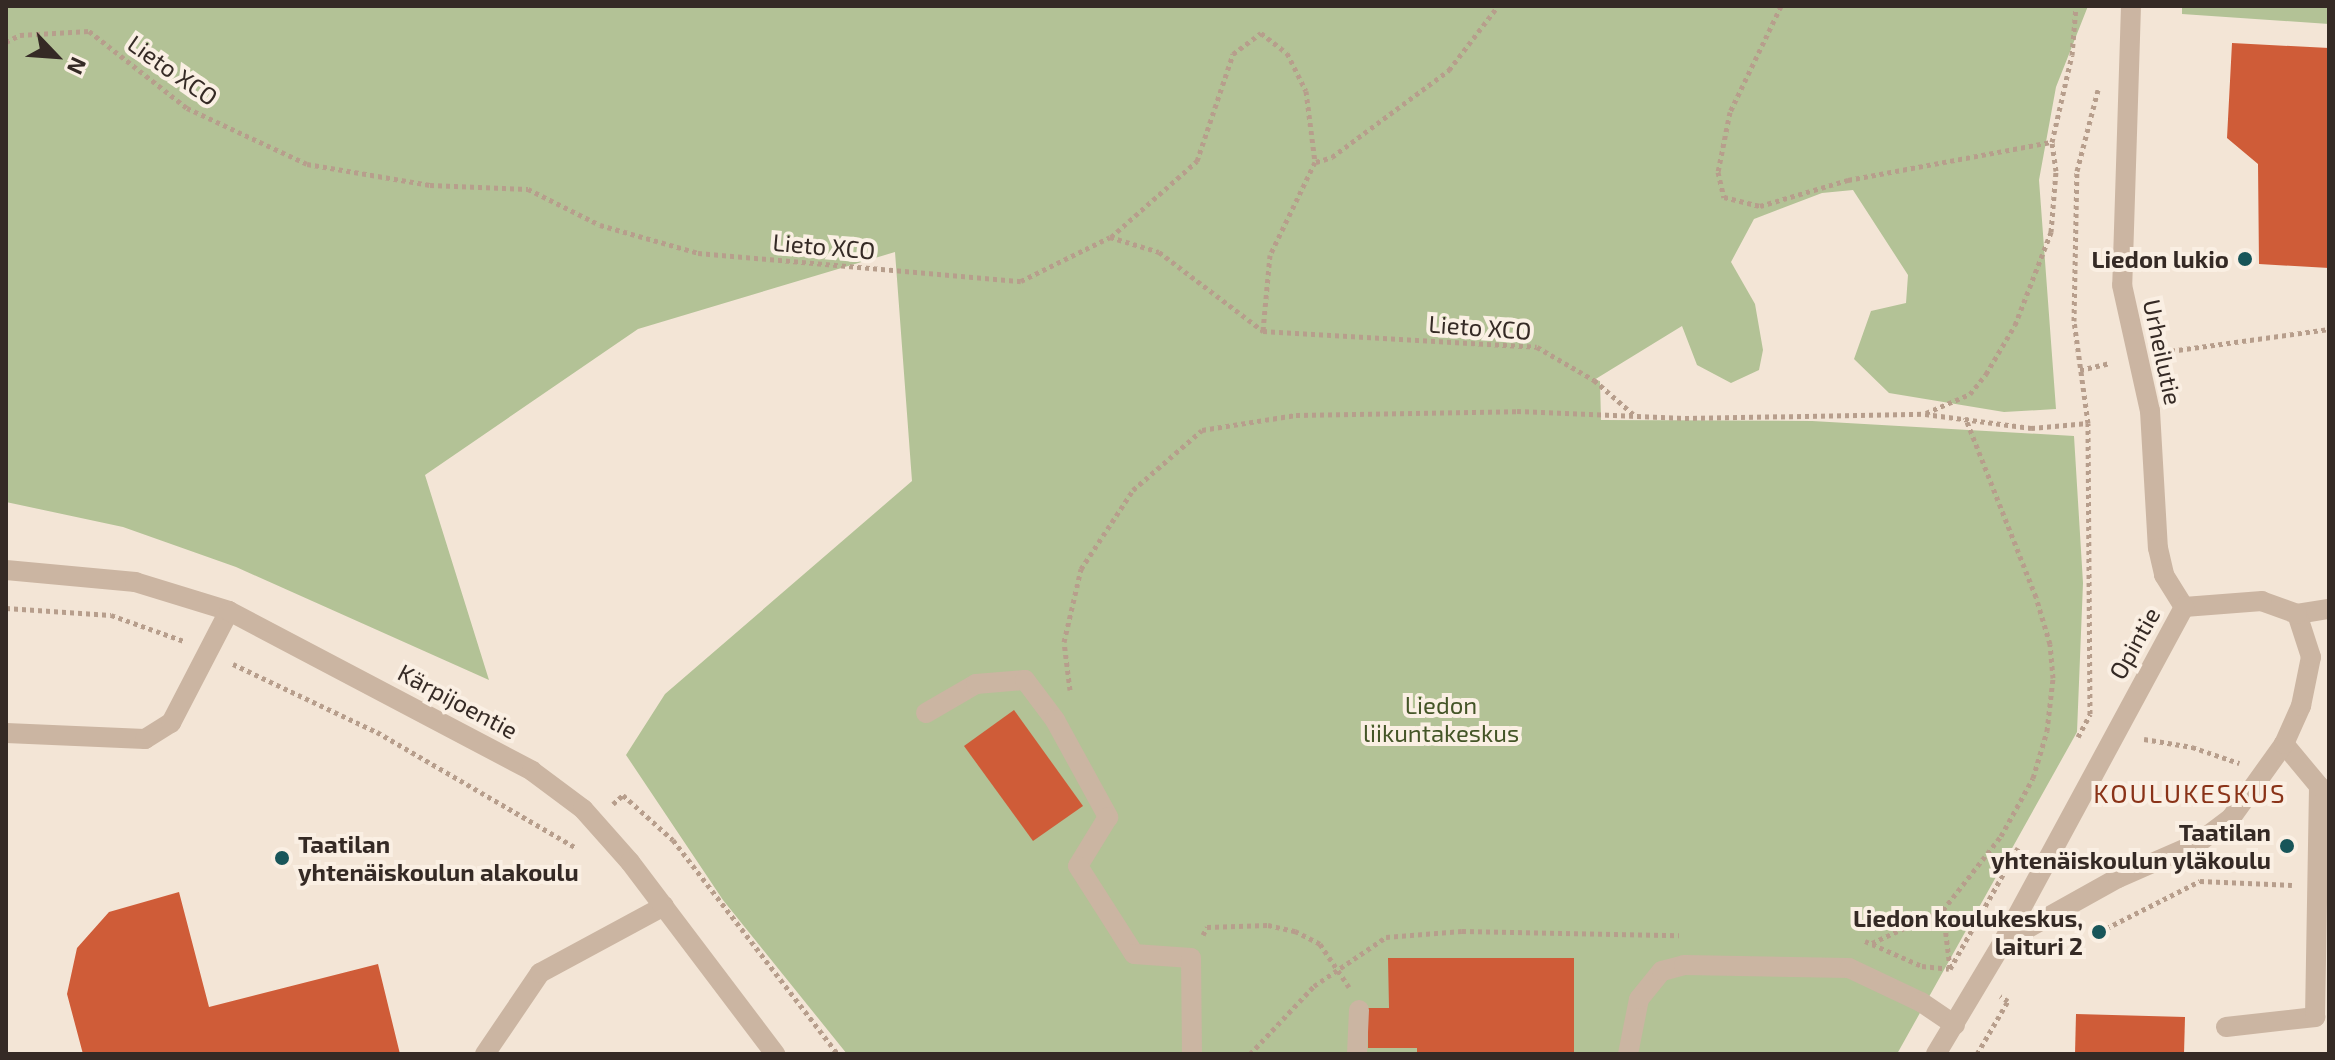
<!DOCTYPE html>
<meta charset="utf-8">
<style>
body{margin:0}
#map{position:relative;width:2335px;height:1060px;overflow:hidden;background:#f3e5d6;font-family:"Exo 2",sans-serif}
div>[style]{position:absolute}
.green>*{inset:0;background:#b3c296}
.building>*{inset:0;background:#cf5c38}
.path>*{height:5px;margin-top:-2.5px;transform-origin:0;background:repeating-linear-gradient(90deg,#b79e8c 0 4px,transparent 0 8px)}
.service>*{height:20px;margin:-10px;padding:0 10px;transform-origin:10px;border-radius:10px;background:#cbb5a2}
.minor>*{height:20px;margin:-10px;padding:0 10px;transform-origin:10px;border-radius:10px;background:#cbb5a2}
.tertiary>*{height:20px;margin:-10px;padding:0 10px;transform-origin:10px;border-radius:10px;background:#cbb5a2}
.dots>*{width:22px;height:22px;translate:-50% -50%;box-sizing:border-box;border:4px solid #faefe3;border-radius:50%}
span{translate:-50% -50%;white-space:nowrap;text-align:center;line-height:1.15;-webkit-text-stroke:8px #faefe3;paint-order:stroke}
.street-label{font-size:24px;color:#352a25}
.poi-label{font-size:24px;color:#352a25;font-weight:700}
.right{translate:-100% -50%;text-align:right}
.left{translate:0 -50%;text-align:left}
.park-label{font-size:24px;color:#445527}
.neighbourhood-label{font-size:26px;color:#8a3318;letter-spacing:2px}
.frame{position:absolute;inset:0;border:8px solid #352a25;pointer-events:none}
.north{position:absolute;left:16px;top:16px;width:80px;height:80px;-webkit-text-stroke:6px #faefe3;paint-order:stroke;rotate:115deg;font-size:22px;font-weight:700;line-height:32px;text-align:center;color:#352a25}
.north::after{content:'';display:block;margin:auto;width:28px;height:36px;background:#352a25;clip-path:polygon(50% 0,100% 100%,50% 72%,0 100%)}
</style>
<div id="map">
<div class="green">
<div style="clip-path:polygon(6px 6px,2088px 6px,2056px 87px,2039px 180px,2056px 409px,2004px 412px,1889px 393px,1854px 359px,1871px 311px,1906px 303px,1908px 275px,1853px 190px,1822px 193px,1754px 219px,1731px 262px,1755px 304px,1763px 350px,1759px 370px,1731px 383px,1697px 365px,1682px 326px,1594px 380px,1600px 381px,1601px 420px,1812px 421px,2074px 436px,2083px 583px,2077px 732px,1897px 1054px,847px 1054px,723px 900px,626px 755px,665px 694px,912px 481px,895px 252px,638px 329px,425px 475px,489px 680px,236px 567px,123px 527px,6px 502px)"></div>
<div style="clip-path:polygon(2182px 6px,2329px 6px,2329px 24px,2182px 14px)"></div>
</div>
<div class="building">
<div style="clip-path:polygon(2232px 43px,2329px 48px,2329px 268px,2259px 264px,2258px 164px,2227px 138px)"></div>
<div style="clip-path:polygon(1014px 710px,1083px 806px,1033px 841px,964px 746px)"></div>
<div style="clip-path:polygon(179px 892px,209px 1007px,378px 964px,400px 1054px,83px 1054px,67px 994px,77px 948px,109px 912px)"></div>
<div style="clip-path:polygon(1388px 958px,1574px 958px,1574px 1054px,1417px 1054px,1417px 1048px,1368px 1048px,1368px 1008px,1389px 1008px)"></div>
<div style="clip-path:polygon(2076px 1014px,2185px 1017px,2184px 1054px,2075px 1054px)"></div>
</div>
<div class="path">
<div style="left:1781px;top:6px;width:118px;rotate:115.7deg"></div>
<div style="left:1730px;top:112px;width:61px;rotate:101.3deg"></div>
<div style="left:1718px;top:172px;width:26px;rotate:77deg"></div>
<div style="left:1724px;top:197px;width:37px;rotate:14deg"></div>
<div style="left:1760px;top:206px;width:92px;rotate:-16.5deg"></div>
<div style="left:1848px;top:180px;width:208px;rotate:-10.6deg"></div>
<div style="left:6px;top:42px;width:16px;rotate:-27deg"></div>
<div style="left:20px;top:35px;width:69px;rotate:-3.3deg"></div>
<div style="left:89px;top:31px;width:125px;rotate:38.2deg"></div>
<div style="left:187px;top:108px;width:132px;rotate:25deg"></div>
<div style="left:307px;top:164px;width:125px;rotate:9.7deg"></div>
<div style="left:430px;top:185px;width:98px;rotate:2.3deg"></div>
<div style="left:528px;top:189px;width:80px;rotate:26.6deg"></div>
<div style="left:600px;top:225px;width:102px;rotate:15.9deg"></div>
<div style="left:698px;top:253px;width:324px;rotate:5deg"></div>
<div style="left:1021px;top:281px;width:99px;rotate:-26.3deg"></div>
<div style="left:1110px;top:237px;width:51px;rotate:17deg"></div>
<div style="left:1159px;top:252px;width:131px;rotate:37.2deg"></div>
<div style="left:1263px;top:331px;width:274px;rotate:3.3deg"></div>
<div style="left:1537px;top:347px;width:66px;rotate:30.1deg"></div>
<div style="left:1594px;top:380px;width:52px;rotate:41.1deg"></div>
<div style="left:1316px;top:162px;width:17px;rotate:-17deg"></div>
<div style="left:1332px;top:157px;width:146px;rotate:-36.6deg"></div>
<div style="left:1449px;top:70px;width:81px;rotate:-52.6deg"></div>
<div style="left:1111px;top:237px;width:115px;rotate:-41.5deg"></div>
<div style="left:1197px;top:161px;width:113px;rotate:-71.4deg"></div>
<div style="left:1233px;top:54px;width:35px;rotate:-37deg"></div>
<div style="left:1261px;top:33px;width:33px;rotate:38deg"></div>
<div style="left:1287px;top:53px;width:42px;rotate:63.4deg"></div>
<div style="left:1306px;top:91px;width:72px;rotate:82.8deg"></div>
<div style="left:1315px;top:162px;width:103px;rotate:115.8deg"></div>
<div style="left:1270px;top:255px;width:76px;rotate:95.3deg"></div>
<div style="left:2163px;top:352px;width:168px;rotate:-7.9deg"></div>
<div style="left:2080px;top:370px;width:31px;rotate:-13deg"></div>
<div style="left:1926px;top:413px;width:48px;rotate:-23.4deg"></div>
<div style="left:1970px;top:394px;width:26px;rotate:-51deg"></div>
<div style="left:1986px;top:374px;width:57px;rotate:-59.4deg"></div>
<div style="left:2015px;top:325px;width:100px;rotate:-68.8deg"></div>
<div style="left:2051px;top:232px;width:61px;rotate:-85.3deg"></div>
<div style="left:2056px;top:171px;width:29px;rotate:-98deg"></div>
<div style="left:2052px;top:142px;width:89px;rotate:-77.1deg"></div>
<div style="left:2072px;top:55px;width:49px;rotate:-85.3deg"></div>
<div style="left:6px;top:608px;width:105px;rotate:3.8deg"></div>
<div style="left:111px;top:615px;width:77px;rotate:19.6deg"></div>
<div style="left:233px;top:664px;width:159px;rotate:25.3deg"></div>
<div style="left:377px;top:732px;width:230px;rotate:30.2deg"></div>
<div style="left:1070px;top:690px;width:48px;rotate:-97.1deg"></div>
<div style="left:1064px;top:642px;width:75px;rotate:-76.9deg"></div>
<div style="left:1081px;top:569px;width:95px;rotate:-56.6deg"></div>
<div style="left:1133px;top:490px;width:91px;rotate:-41deg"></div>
<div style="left:1202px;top:430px;width:95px;rotate:-9.1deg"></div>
<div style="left:1296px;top:415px;width:221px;rotate:-1deg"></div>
<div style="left:1517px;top:411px;width:168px;rotate:2.4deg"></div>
<div style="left:1685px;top:418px;width:240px;rotate:-1deg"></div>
<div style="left:1925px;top:414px;width:107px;rotate:7.5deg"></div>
<div style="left:2031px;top:428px;width:57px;rotate:-5deg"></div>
<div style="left:2078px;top:737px;width:26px;rotate:-62deg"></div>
<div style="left:2090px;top:714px;width:291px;rotate:-90.4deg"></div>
<div style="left:2088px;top:423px;width:103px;rotate:-97.8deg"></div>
<div style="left:2074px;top:321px;width:150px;rotate:-88.9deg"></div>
<div style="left:2077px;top:171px;width:84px;rotate:-75.5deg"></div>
<div style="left:2144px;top:739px;width:49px;rotate:9.5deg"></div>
<div style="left:2192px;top:747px;width:50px;rotate:18.8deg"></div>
<div style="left:613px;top:804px;width:13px;rotate:-42deg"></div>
<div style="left:623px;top:795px;width:67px;rotate:42deg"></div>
<div style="left:673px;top:840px;width:270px;rotate:52.4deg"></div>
<div style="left:2099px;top:932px;width:113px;rotate:-26.8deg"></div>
<div style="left:2200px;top:881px;width:92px;rotate:2.5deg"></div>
<div style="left:1203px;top:935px;width:9px;rotate:-63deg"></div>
<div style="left:1207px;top:927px;width:61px;rotate:-1.9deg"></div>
<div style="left:1268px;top:925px;width:28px;rotate:13deg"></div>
<div style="left:1295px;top:931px;width:28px;rotate:27deg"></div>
<div style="left:1320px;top:944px;width:52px;rotate:56deg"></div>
<div style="left:1865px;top:941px;width:62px;rotate:23.7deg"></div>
<div style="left:1922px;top:966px;width:27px;rotate:6deg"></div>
<div style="left:1872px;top:943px;width:78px;rotate:-24.9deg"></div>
<div style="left:1950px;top:968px;width:58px;rotate:-96.9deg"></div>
<div style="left:1943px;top:910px;width:94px;rotate:-51.9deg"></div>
<div style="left:2001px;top:836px;width:66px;rotate:-61.1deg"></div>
<div style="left:2033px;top:778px;width:49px;rotate:-73.4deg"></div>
<div style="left:2047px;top:731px;width:53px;rotate:-83.5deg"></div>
<div style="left:2053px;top:678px;width:34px;rotate:-95deg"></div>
<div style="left:2050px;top:644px;width:49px;rotate:-106.6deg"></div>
<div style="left:2036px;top:597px;width:193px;rotate:-111.5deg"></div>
<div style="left:1950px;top:969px;width:139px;rotate:-60.7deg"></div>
<div style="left:1250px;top:1054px;width:93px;rotate:-46.7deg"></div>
<div style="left:1314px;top:986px;width:87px;rotate:-34.2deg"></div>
<div style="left:1386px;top:937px;width:76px;rotate:-4.5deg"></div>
<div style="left:1462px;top:931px;width:217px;rotate:1.1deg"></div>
<div style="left:1977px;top:1054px;width:61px;rotate:-59.7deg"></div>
<div style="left:2008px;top:1001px;width:9px;rotate:-148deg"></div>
</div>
<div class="service">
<div style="left:2297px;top:614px;width:32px;rotate:-9deg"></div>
<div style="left:926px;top:713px;width:58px;rotate:-30.1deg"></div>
<div style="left:976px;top:684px;width:49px;rotate:-4.7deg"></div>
<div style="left:1025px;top:680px;width:50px;rotate:53.1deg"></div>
<div style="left:1055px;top:720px;width:111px;rotate:61.3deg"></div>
<div style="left:1108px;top:817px;width:57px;rotate:121.5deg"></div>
<div style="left:1078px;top:866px;width:104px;rotate:57.5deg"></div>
<div style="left:1134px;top:954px;width:57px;rotate:4deg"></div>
<div style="left:1191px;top:958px;width:96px;rotate:89.4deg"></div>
<div style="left:6px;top:733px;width:139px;rotate:2.5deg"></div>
<div style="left:145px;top:739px;width:31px;rotate:-32deg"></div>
<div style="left:171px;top:723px;width:126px;rotate:-62.6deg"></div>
<div style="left:2226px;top:1027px;width:90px;rotate:-6.4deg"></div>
<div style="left:2315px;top:1017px;width:231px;rotate:-89deg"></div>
<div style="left:2319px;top:786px;width:55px;rotate:-129.8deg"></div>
<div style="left:485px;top:1054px;width:98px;rotate:-55.8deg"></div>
<div style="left:540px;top:973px;width:141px;rotate:-28.4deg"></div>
<div style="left:1357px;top:1054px;width:44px;rotate:-87.4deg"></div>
<div style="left:1628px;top:1054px;width:56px;rotate:-78.7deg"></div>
<div style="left:1639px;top:999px;width:36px;rotate:-51deg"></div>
<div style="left:1662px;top:971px;width:23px;rotate:-15deg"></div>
<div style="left:1684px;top:965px;width:165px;rotate:1deg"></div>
<div style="left:1849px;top:968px;width:80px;rotate:25.3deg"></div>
<div style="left:1921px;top:1002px;width:41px;rotate:34.1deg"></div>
</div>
<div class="minor">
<div style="left:2131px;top:6px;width:279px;rotate:91.8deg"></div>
<div style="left:2122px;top:285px;width:129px;rotate:77.5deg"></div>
<div style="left:2150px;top:411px;width:137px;rotate:86.7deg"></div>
<div style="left:2158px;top:548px;width:28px;rotate:77deg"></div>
<div style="left:2164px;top:575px;width:38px;rotate:58deg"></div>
<div style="left:2003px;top:942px;width:132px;rotate:-29.1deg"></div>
<div style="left:2118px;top:878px;width:87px;rotate:-23.6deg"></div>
<div style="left:2198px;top:843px;width:41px;rotate:-37.1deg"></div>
<div style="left:2231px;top:818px;width:91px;rotate:-54.4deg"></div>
<div style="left:2284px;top:744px;width:42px;rotate:-65.9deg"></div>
<div style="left:2301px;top:706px;width:50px;rotate:-78.5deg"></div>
<div style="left:2311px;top:657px;width:45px;rotate:-108deg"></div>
<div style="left:2297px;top:614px;width:37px;rotate:-160deg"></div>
<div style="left:2262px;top:601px;width:78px;rotate:175.6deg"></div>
<div style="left:1936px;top:1054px;width:131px;rotate:-59.1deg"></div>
<div style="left:2003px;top:942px;width:381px;rotate:-61.6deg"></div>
</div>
<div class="tertiary">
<div style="left:6px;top:570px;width:130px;rotate:5.3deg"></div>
<div style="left:135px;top:582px;width:98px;rotate:17.1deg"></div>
<div style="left:229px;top:611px;width:343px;rotate:27.8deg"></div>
<div style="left:532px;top:771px;width:64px;rotate:36.7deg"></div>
<div style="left:583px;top:809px;width:71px;rotate:48.4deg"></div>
<div style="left:630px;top:862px;width:241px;rotate:52.9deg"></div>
</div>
<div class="dots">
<div style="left:2245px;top:259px;background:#185559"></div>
<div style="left:2287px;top:846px;background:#185559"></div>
<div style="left:282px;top:858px;background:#185559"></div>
<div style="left:2099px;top:932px;background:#185559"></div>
</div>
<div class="street-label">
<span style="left:173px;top:70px;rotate:35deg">Lieto XCO</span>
<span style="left:824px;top:246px;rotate:5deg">Lieto XCO</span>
<span style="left:1480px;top:327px;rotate:4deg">Lieto XCO</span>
<span style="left:2163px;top:352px;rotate:78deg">Urheilutie</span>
<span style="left:2134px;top:643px;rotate:-61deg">Opintie</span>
<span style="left:458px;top:701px;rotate:28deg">Kärpijoentie</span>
</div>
<div class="poi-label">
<span class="right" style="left:2229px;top:259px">Liedon lukio</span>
<span class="right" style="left:2271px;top:846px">Taatilan<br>yhtenäiskoulun yläkoulu</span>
<span class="left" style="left:298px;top:858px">Taatilan<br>yhtenäiskoulun alakoulu</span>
<span class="right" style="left:2083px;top:932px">Liedon koulukeskus,<br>laituri 2</span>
</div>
<div class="park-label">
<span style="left:1441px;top:719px">Liedon<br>liikuntakeskus</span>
</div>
<div class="neighbourhood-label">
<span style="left:2190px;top:793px">KOULUKESKUS</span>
</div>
<div class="frame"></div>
<div class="north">N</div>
</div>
